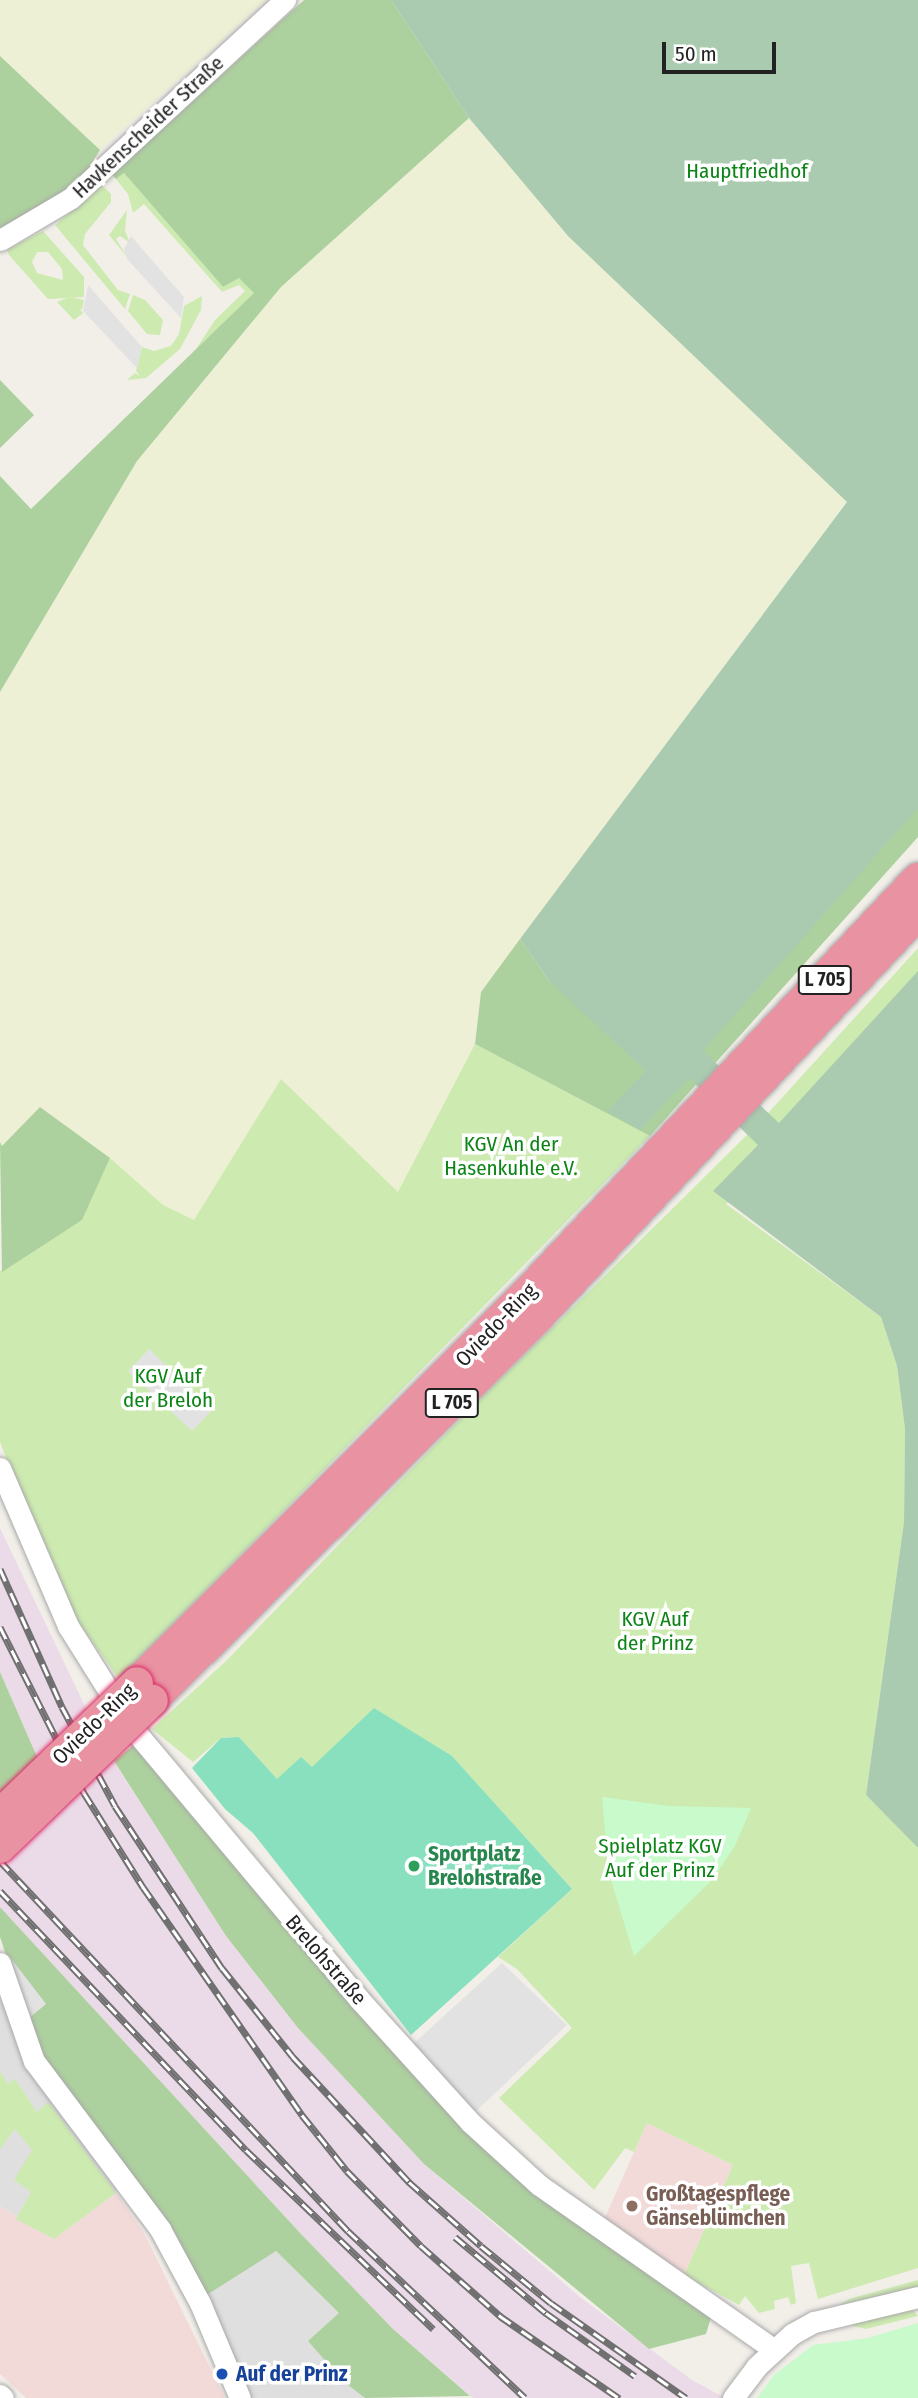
<!DOCTYPE html>
<meta charset="utf-8">
<style>
body{margin:0}
#map{position:relative;width:918px;height:2398px;overflow:hidden;background:#f2efe9;font-family:"Fira Sans Condensed",sans-serif}
div>[style]{position:absolute}
.residential>*{inset:0;background:#e0dfdf}
.commercial>*{inset:0;background:#f2dad9}
.industrial>*{inset:0;background:#ebdbe8}
.farmland>*{inset:0;background:#eef0d5}
.grass>*{inset:0;background:#cdebb0}
.forest>*{inset:0;background:#add19e}
.cemetery>*{inset:0;background:#aacbaf}
.park>*{inset:0;background:#c8facc}
.pitch>*{inset:0;background:#88e0be}
.parking>*{inset:0;background:#e2e2e2}
.roads{filter:drop-shadow(0 0 2px #a9a9a9) drop-shadow(0 0 2px #a9a9a9)}
.minor>*{height:21px;margin:-10.5px;padding:0 10.5px;transform-origin:10.5px;border-radius:10.5px;background:#fff}
.highway>*{height:32px;margin:-16px;padding:0 16px;transform-origin:16px;border-radius:16px;background:#e892a2}
.rail>*{height:7px;margin-top:-3.5px;transform-origin:0;background:repeating-linear-gradient(90deg,#fff 0 13px,#707070 0 26px);box-sizing:border-box;border-block:2px solid #707070}
.bridges{filter:drop-shadow(0 0 2px #dc2a67) drop-shadow(0 0 2px #dc2a67)}
.highway-bridge>*{height:32px;margin:-16px;padding:0 16px;transform-origin:16px;border-radius:16px;background:#e892a2}
.dots>*{width:19px;height:19px;translate:-50% -50%;box-sizing:border-box;border:4px solid #fff;border-radius:50%}
span{translate:-50% -50%;white-space:nowrap;text-align:center;line-height:1.15;-webkit-text-stroke:7px #fff;paint-order:stroke}
.shield-label span{padding:2px 5px;background:#fff;border:2px solid;border-radius:5px;-webkit-text-stroke-width:0}
.shield-label{font-size:19px;color:#222;font-weight:700}
.street-label{font-size:21px;color:#222}
.park-label{font-size:21px;color:#0c8416}
.leisure-label{font-size:21px;color:#27864d;font-weight:700}
.left{translate:0 -50%;text-align:left}
.education-label{font-size:21px;color:#785e54;font-weight:700}
.transit-label{font-size:21px;color:#164399;font-weight:700}
.scale{position:absolute;left:662px;top:42px;width:114px;height:32px;box-sizing:border-box;border:4px solid #222;border-top:0;padding-left:9px;font-size:21px;line-height:24px;white-space:nowrap;color:#222;-webkit-text-stroke:5px #fff;paint-order:stroke}
</style>
<div id="map">
<div class="residential">
<div style="clip-path:polygon(0 1999px,117px 2184px,116px 2193px,54px 2239px,0 2206px)"></div>
<div style="clip-path:polygon(275px 2250px,339px 2313px,344px 2382px,365px 2398px,248px 2398px,205px 2296px)"></div>
</div>
<div class="commercial">
<div style="clip-path:polygon(647px 2123px,733px 2165px,684px 2275px,603px 2222px)"></div>
<div style="clip-path:polygon(116px 2193px,144px 2233px,225px 2398px,26px 2398px,0 2374px,0 2206px,54px 2239px)"></div>
</div>
<div class="industrial">
<div style="clip-path:polygon(0 1528px,104px 1746px,226px 1936px,298px 2028px,424px 2164px,580px 2297px,692px 2380px,725px 2398px,473px 2398px,393px 2329px,301px 2234px,0 1907px,0 1862px,38px 1759px,0 1672px)"></div>
</div>
<div class="farmland">
<div style="clip-path:polygon(0 0,266px 0,100px 150px,0 56px)"></div>
<div style="clip-path:polygon(469px 118px,568px 236px,847px 502px,481px 992px,475px 1044px,398px 1193px,282px 1080px,194px 1220px,163px 1205px,41px 1107px,2px 1146px,0 1142px,0 692px,137px 461px,281px 287px)"></div>
</div>
<div class="grass">
<div style="clip-path:polygon(124px 173px,223px 287px,239px 278px,255px 293px,194px 352px,215px 320px,245px 291px,239px 285px,222px 292px,144px 204px,133px 213px,128px 194px,116px 179px)"></div>
<div style="clip-path:polygon(102px 185px,111px 194px,111px 202px,85px 234px,83px 245px,118px 290px,130px 294px,125px 309px,55px 225px)"></div>
<div style="clip-path:polygon(127px 210px,125px 231px,130px 243px,120px 236px,116px 239px,128px 258px,109px 235px)"></div>
<div style="clip-path:polygon(evenodd,43px 231px,84px 277px,84px 297px,48px 299px,9px 255px,7px 250px,43px 231px,37px 252px,48px 252px,62px 269px,63px 280px,37px 273px,32px 262px,37px 252px)"></div>
<div style="clip-path:polygon(133px 295px,145px 300px,163px 320px,160px 335px,147px 334px,128px 311px)"></div>
<div style="clip-path:polygon(202px 296px,201px 310px,180px 349px,146px 378px,127px 380px,135px 373px,140px 376px,136px 371px,142px 347px,154px 351px,171px 346px,179px 334px,184px 306px)"></div>
<div style="clip-path:polygon(69px 297px,84px 300px,82px 310px,79px 308px,83px 313px,74px 320px,57px 302px)"></div>
<div style="clip-path:polygon(918px 948px,918px 1024px,726px 1204px,881px 1317px,897px 1366px,905px 1429px,904px 1522px,866px 1795px,918px 1848px,918px 2268px,818px 2299px,809px 2263px,791px 2266px,796px 2303px,791px 2305px,788px 2297px,774px 2301px,775px 2309px,759px 2313px,745px 2296px,739px 2305px,684px 2275px,733px 2165px,647px 2123px,634px 2152px,625px 2148px,594px 2190px,499px 2098px,572px 2028px,517px 1969px,498px 1957px,572px 1889px,452px 1756px,311px 1767px,277px 1779px,239px 1737px,221px 1738px,193px 1762px,152px 1729px,227px 1660px,471px 1408px,759px 1123px)"></div>
<div style="clip-path:polygon(475px 1044px,650px 1136px,119px 1679px,61px 1598px,0 1442px,0 1271px,81px 1220px,110px 1158px,163px 1205px,194px 1220px,281px 1079px,398px 1192px)"></div>
<div style="clip-path:polygon(0 2071px,8px 2084px,15px 2079px,37px 2112px,48px 2102px,116px 2193px,54px 2239px,16px 2219px,31px 2192px,14px 2180px,32px 2150px,15px 2129px,0 2149px)"></div>
<div style="clip-path:polygon(918px 2280px,918px 2287px,840px 2305px,849px 2299px)"></div>
<div style="clip-path:polygon(910px 2307px,918px 2316px,866px 2329px,846px 2324px)"></div>
</div>
<div class="forest">
<div style="clip-path:polygon(304px 0,391px 0,469px 118px,281px 287px,137px 461px,0 692px,0 476px,31px 509px,254px 293px,239px 278px,223px 287px,124px 173px,116px 179px,112px 175px)"></div>
<div style="clip-path:polygon(0 56px,100px 150px,85px 174px,46px 206px,0 232px)"></div>
<div style="clip-path:polygon(0 380px,34px 415px,0 448px)"></div>
<div style="clip-path:polygon(918px 740px,918px 837px,650px 1136px,475px 1044px,481px 992px,520px 939px,550px 982px)"></div>
<div style="clip-path:polygon(40px 1107px,110px 1158px,82px 1220px,2px 1272px,0 1142px,2px 1146px)"></div>
<div style="clip-path:polygon(0 1672px,38px 1759px,0 1795px)"></div>
<div style="clip-path:polygon(134px 1745px,445px 2107px,711px 2317px,706px 2334px,649px 2349px,424px 2164px,298px 2028px,226px 1936px,114px 1761px)"></div>
<div style="clip-path:polygon(0 1907px,301px 2234px,393px 2329px,470px 2396px,365px 2398px,344px 2382px,308px 2341px,339px 2313px,276px 2251px,205px 2296px,37px 2049px,0 1937px)"></div>
</div>
<div class="cemetery">
<div style="clip-path:polygon(391px 0,918px 0,918px 808px,703px 1051px,779px 1123px,918px 971px,918px 1848px,866px 1795px,904px 1522px,905px 1429px,897px 1366px,881px 1317px,713px 1191px,758px 1145px,689px 1078px,640px 1130px,607px 1111px,646px 1071px,550px 982px,520px 939px,847px 502px,568px 236px,469px 118px)"></div>
</div>
<div class="park">
<div style="clip-path:polygon(602px 1797px,669px 1806px,751px 1808px,735px 1846px,712px 1880px,634px 1956px,609px 1873px)"></div>
<div style="clip-path:polygon(918px 2323px,918px 2398px,757px 2398px,774px 2375px,813px 2345px,868px 2338px)"></div>
</div>
<div class="pitch">
<div style="clip-path:polygon(374px 1708px,452px 1756px,572px 1889px,411px 2035px,253px 1833px,225px 1809px,192px 1768px,221px 1738px,239px 1737px,277px 1779px,301px 1757px,312px 1767px)"></div>
</div>
<div class="parking">
<div style="clip-path:polygon(131px 236px,184px 297px,181px 318px,127px 259px,124px 249px)"></div>
<div style="clip-path:polygon(88px 285px,142px 347px,137px 368px,83px 311px)"></div>
<div style="clip-path:polygon(149px 1349px,212px 1410px,192px 1431px,128px 1371px)"></div>
<div style="clip-path:polygon(10px 1957px,46px 2004px,28px 2019px)"></div>
<div style="clip-path:polygon(502px 1963px,567px 2025px,475px 2112px,412px 2045px)"></div>
</div>
<div class="roads">
<div class="minor">
<div style="left:0;top:240px;width:82px;rotate:-30.6deg"></div>
<div style="left:71px;top:198px;width:292px;rotate:-42.8deg"></div>
<div style="left:0;top:1468px;width:172px;rotate:66.7deg"></div>
<div style="left:68px;top:1626px;width:117px;rotate:57.9deg"></div>
<div style="left:130px;top:1725px;width:357px;rotate:50.1deg"></div>
<div style="left:359px;top:1999px;width:166px;rotate:47.9deg"></div>
<div style="left:470px;top:2122px;width:93px;rotate:42.4deg"></div>
<div style="left:539px;top:2185px;width:286px;rotate:35deg"></div>
<div style="left:0;top:1963px;width:104px;rotate:70.9deg"></div>
<div style="left:34px;top:2061px;width:210px;rotate:53.1deg"></div>
<div style="left:160px;top:2229px;width:84px;rotate:61.6deg"></div>
<div style="left:200px;top:2303px;width:103px;rotate:67.2deg"></div>
<div style="left:0;top:2395px;width:4px;rotate:45deg"></div>
<div style="left:733px;top:2398px;width:39px;rotate:-53deg"></div>
<div style="left:756px;top:2367px;width:49px;rotate:-42.5deg"></div>
<div style="left:792px;top:2334px;width:25px;rotate:-29deg"></div>
<div style="left:814px;top:2322px;width:107px;rotate:-13.5deg"></div>
</div>
<div class="highway">
<div style="left:137px;top:1683px;width:561px;rotate:-45deg"></div>
<div style="left:534px;top:1286px;width:560px;rotate:-46.67deg"></div>
<div style="left:152px;top:1700px;width:535px;rotate:-44.77deg"></div>
<div style="left:532px;top:1323px;width:563px;rotate:-46.73deg"></div>
</div>
</div>
<div class="rail">
<div style="left:0;top:1569px;width:151px;rotate:65.8deg"></div>
<div style="left:62px;top:1707px;width:112px;rotate:61.8deg"></div>
<div style="left:115px;top:1806px;width:194px;rotate:56.6deg"></div>
<div style="left:222px;top:1968px;width:114px;rotate:51.4deg"></div>
<div style="left:293px;top:2057px;width:171px;rotate:47.1deg"></div>
<div style="left:409px;top:2182px;width:96px;rotate:41.6deg"></div>
<div style="left:481px;top:2246px;width:90px;rotate:39.2deg"></div>
<div style="left:551px;top:2303px;width:165px;rotate:35.1deg"></div>
<div style="left:0;top:1627px;width:186px;rotate:63.2deg"></div>
<div style="left:84px;top:1793px;width:111px;rotate:57.9deg"></div>
<div style="left:143px;top:1887px;width:278px;rotate:55.1deg"></div>
<div style="left:302px;top:2115px;width:72px;rotate:51.2deg"></div>
<div style="left:347px;top:2171px;width:105px;rotate:45.4deg"></div>
<div style="left:421px;top:2246px;width:106px;rotate:41.5deg"></div>
<div style="left:500px;top:2316px;width:145px;rotate:34.6deg"></div>
<div style="left:0;top:1861px;width:508px;rotate:46.76deg"></div>
<div style="left:348px;top:2231px;width:243px;rotate:43.3deg"></div>
<div style="left:0;top:1891px;width:357px;rotate:46.5deg"></div>
<div style="left:246px;top:2150px;width:259px;rotate:43.7deg"></div>
<div style="left:455px;top:2237px;width:119px;rotate:39.9deg"></div>
<div style="left:546px;top:2313px;width:109px;rotate:35.3deg"></div>
</div>
<div class="bridges">
<div class="highway-bridge">
<div style="left:0;top:1815px;width:190px;rotate:-43.9deg"></div>
<div style="left:0;top:1847px;width:211px;rotate:-44deg"></div>
</div>
</div>
<div class="dots">
<div style="left:414px;top:1866px;background:#2e9e5b"></div>
<div style="left:632px;top:2206px;background:#8d6e63"></div>
<div style="left:222px;top:2374px;background:#1a4fb4"></div>
</div>
<div class="shield-label">
<span style="left:825px;top:980px">L 705</span>
<span style="left:452px;top:1403px">L 705</span>
</div>
<div class="street-label">
<span style="left:148px;top:127px;rotate:-43deg">Havkenscheider Straße</span>
<span style="left:496px;top:1325px;rotate:-46deg">Oviedo-Ring</span>
<span style="left:94px;top:1724px;rotate:-44deg">Oviedo-Ring</span>
<span style="left:326px;top:1960px;rotate:49deg">Brelohstraße</span>
</div>
<div class="park-label">
<span style="left:747px;top:171px">Hauptfriedhof</span>
<span style="left:511px;top:1156px">KGV An der<br>Hasenkuhle e.V.</span>
<span style="left:168px;top:1388px">KGV Auf<br>der Breloh</span>
<span style="left:655px;top:1631px">KGV Auf<br>der Prinz</span>
<span style="left:660px;top:1858px">Spielplatz KGV<br>Auf der Prinz</span>
</div>
<div class="leisure-label">
<span class="left" style="left:428px;top:1866px">Sportplatz<br>Brelohstraße</span>
</div>
<div class="education-label">
<span class="left" style="left:646px;top:2206px">Großtagespflege<br>Gänseblümchen</span>
</div>
<div class="transit-label">
<span class="left" style="left:236px;top:2374px">Auf der Prinz</span>
</div>
<div class="scale">50 m</div>
</div>
